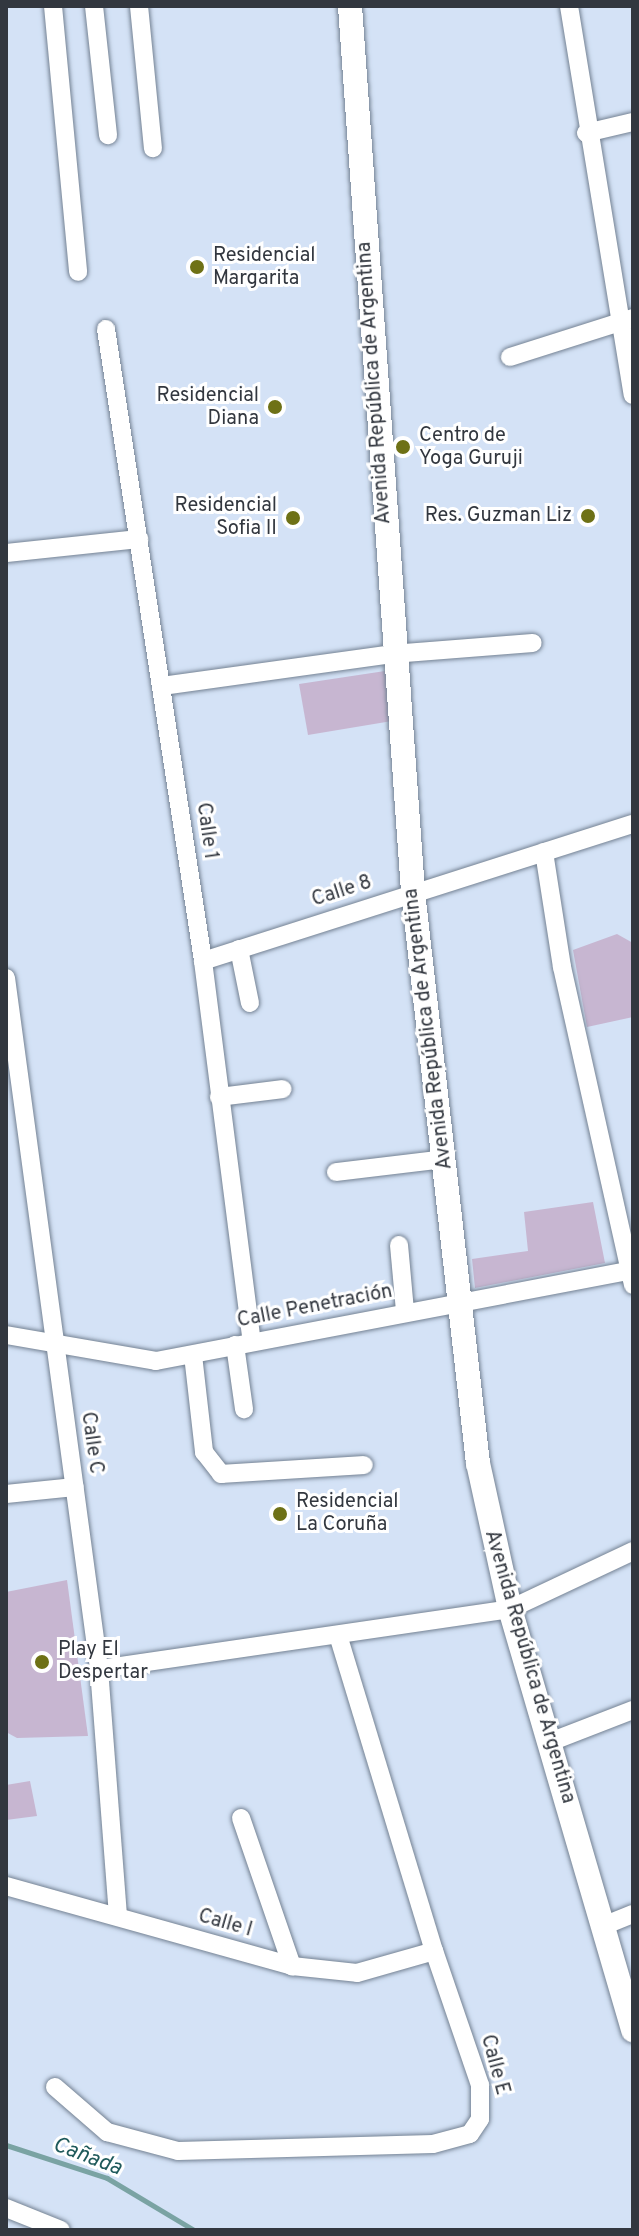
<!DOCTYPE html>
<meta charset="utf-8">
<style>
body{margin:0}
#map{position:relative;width:639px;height:2236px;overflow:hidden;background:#d4e2f6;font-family:Overpass,sans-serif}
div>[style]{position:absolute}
.green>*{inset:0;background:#c7b6d1}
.stream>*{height:5px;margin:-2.5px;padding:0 2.5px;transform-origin:2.5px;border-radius:2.5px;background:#7aa3a3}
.roads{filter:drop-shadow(0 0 2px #748293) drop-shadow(0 0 2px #748293)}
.street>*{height:18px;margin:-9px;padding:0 9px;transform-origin:9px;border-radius:9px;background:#fff}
.secondary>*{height:24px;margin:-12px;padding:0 12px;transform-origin:12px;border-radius:12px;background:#fff}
.dots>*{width:22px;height:22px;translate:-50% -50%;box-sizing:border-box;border:4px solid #fff;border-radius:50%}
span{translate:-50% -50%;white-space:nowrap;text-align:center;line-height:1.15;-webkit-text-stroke:6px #fff;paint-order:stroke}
.poi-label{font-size:20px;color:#32373f}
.left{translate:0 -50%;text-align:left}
.right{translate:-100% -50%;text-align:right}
.street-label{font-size:20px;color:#32373f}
.water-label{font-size:22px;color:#1f5a5b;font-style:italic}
.frame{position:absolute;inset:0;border:8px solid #32373f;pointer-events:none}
</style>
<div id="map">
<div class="green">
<div style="clip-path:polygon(385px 671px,392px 721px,308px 735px,299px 684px)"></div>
<div style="clip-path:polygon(617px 934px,633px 943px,633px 1017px,587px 1027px,573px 950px)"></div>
<div style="clip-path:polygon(593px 1202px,605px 1263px,475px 1288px,472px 1259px,528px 1251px,524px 1212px)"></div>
<div style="clip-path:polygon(67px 1580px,88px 1736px,17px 1738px,6px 1732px,6px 1592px)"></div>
<div style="clip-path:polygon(30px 1781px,37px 1816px,6px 1820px,6px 1785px)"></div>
</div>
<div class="stream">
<div style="left:6px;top:2145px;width:106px;rotate:18.1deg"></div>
<div style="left:107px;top:2178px;width:101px;rotate:30.9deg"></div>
</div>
<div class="roads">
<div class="street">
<div style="left:53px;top:6px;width:267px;rotate:84.6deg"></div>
<div style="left:94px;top:6px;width:130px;rotate:83.8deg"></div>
<div style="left:139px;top:6px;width:143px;rotate:84.4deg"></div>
<div style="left:569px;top:6px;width:394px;rotate:80.7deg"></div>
<div style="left:586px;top:133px;width:48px;rotate:-13.2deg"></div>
<div style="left:106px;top:329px;width:639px;rotate:81.27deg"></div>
<div style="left:203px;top:961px;width:383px;rotate:82.7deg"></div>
<div style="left:510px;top:357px;width:129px;rotate:-17.6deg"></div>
<div style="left:6px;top:553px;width:134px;rotate:-6deg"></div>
<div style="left:162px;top:686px;width:232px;rotate:-7.9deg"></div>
<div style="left:392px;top:654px;width:141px;rotate:-4.5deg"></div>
<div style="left:544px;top:852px;width:116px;rotate:81.1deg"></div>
<div style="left:562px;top:967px;width:326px;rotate:77.4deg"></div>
<div style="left:239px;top:949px;width:55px;rotate:78.5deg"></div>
<div style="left:203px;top:961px;width:451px;rotate:-17.7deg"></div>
<div style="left:6px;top:978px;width:697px;rotate:82.33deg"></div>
<div style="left:99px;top:1669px;width:248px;rotate:85.6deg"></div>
<div style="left:219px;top:1097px;width:64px;rotate:-7.1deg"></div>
<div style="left:336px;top:1172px;width:110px;rotate:-6.8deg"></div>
<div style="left:399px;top:1245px;width:66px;rotate:84.8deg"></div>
<div style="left:6px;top:1335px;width:152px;rotate:9.8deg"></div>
<div style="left:156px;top:1361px;width:486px;rotate:-10.8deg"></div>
<div style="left:235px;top:1345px;width:65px;rotate:82deg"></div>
<div style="left:193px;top:1355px;width:98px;rotate:83.5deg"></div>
<div style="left:204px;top:1452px;width:28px;rotate:52deg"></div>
<div style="left:221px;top:1474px;width:143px;rotate:-3.6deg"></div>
<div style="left:6px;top:1494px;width:69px;rotate:-5.8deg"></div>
<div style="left:99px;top:1669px;width:415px;rotate:-8.3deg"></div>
<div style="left:510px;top:1609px;width:136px;rotate:-25.2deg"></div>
<div style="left:550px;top:1742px;width:89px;rotate:-21.1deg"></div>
<div style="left:241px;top:1818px;width:157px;rotate:71deg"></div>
<div style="left:6px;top:1886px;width:297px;rotate:15.6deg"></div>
<div style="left:292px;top:1966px;width:65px;rotate:6.1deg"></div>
<div style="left:357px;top:1973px;width:80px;rotate:-15.9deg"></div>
<div style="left:603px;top:1926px;width:32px;rotate:-22deg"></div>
<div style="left:55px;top:2087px;width:69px;rotate:40.9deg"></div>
<div style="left:107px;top:2132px;width:73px;rotate:15deg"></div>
<div style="left:178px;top:2151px;width:255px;rotate:-1.6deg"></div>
<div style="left:433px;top:2144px;width:38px;rotate:-15deg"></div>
<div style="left:470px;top:2134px;width:18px;rotate:-56deg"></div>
<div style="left:480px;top:2119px;width:34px;rotate:-90deg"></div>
<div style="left:480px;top:2085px;width:142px;rotate:-108.9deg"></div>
<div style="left:434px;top:1951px;width:330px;rotate:-106.9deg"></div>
<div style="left:6px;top:2208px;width:59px;rotate:21.8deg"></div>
</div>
<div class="secondary">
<div style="left:350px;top:6px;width:888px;rotate:85.93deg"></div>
<div style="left:413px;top:892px;width:575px;rotate:83.51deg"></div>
<div style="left:478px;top:1463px;width:149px;rotate:77.6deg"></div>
<div style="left:510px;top:1609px;width:439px;rotate:73.7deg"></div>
</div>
</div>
<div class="dots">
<div style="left:197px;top:267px;background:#6e7116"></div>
<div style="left:275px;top:407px;background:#6e7116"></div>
<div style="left:403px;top:447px;background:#6e7116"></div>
<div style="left:588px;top:516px;background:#6e7116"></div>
<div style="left:293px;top:518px;background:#6e7116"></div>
<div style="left:280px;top:1514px;background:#6e7116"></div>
<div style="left:42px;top:1662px;background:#6e7116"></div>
</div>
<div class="poi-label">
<span class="left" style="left:213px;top:268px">Residencial<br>Margarita</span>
<span class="right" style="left:259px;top:408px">Residencial<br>Diana</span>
<span class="left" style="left:419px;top:448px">Centro de<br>Yoga Guruji</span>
<span class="right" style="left:277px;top:518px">Residencial<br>Sofia II</span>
<span class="right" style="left:572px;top:516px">Res. Guzman Liz</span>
<span class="left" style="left:296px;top:1514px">Residencial<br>La Coruña</span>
<span class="left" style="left:58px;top:1662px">Play El<br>Despertar</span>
</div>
<div class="street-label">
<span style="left:375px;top:383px;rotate:-94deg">Avenida República de Argentina</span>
<span style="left:206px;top:831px;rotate:82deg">Calle 1</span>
<span style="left:342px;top:892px;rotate:-18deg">Calle 8</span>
<span style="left:429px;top:1029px;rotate:-97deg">Avenida República de Argentina</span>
<span style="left:315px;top:1307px;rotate:-11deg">Calle Penetración</span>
<span style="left:91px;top:1443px;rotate:82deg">Calle C</span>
<span style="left:529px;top:1667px;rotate:74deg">Avenida República de Argentina</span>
<span style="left:225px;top:1924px;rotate:16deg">Calle I</span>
<span style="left:494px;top:2065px;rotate:75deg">Calle E</span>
</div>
<div class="water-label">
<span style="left:87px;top:2157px;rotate:21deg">Cañada</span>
</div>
<div class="frame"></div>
</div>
